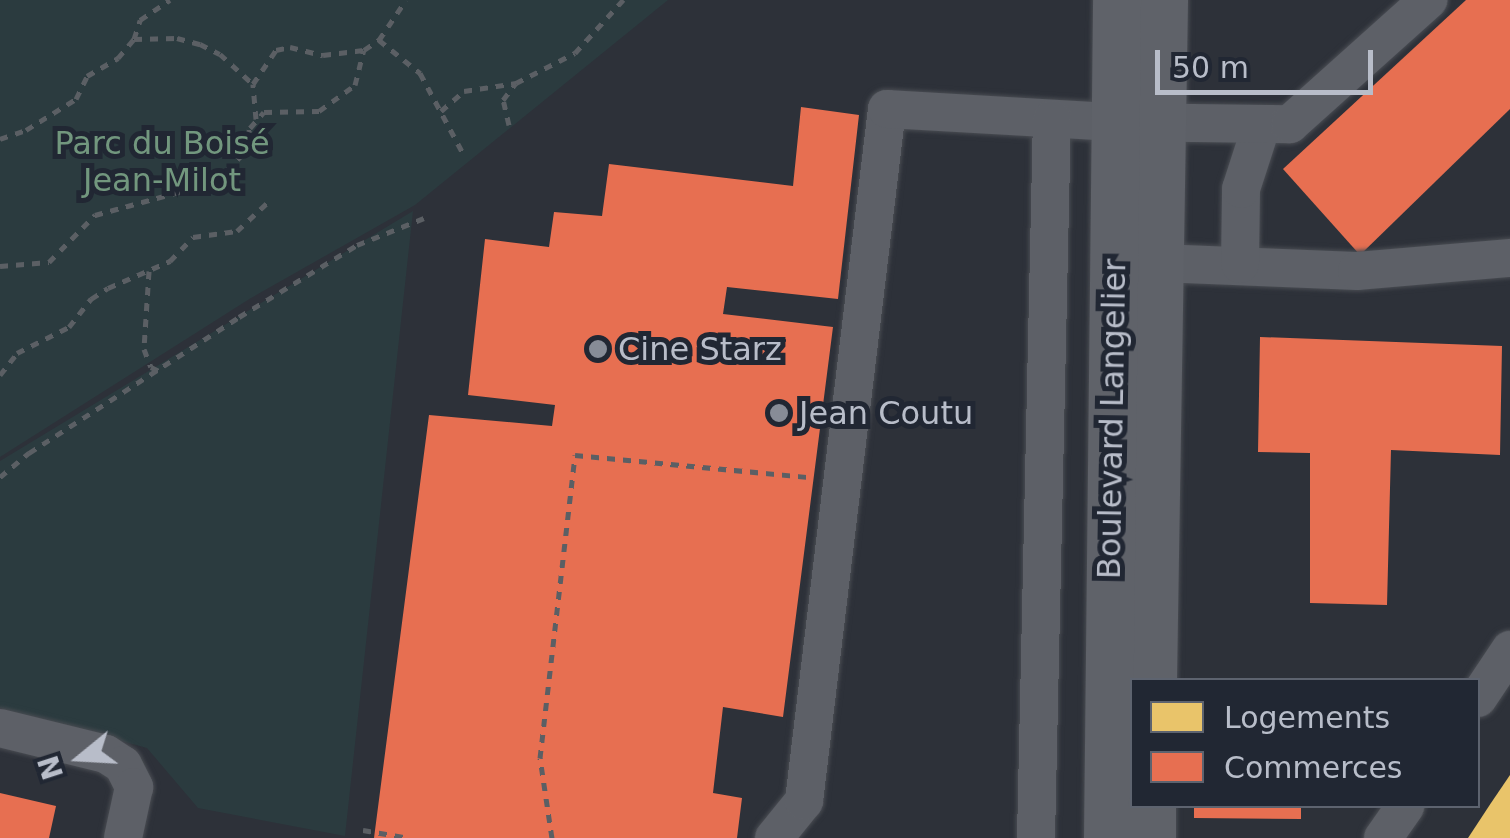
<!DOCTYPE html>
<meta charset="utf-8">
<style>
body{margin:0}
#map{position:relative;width:1510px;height:838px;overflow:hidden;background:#2d3139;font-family:"DejaVu Sans",sans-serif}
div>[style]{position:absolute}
.green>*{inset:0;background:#2b3b3f}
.homes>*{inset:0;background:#e9c46a}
.shops>*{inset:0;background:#e76f51}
.path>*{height:5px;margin-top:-2.5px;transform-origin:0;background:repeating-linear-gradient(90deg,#5b5f64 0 8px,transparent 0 16px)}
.roads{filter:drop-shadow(0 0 2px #494c52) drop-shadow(0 0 2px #494c52)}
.minor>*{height:38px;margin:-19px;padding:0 19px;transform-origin:19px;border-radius:19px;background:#5d6067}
.major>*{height:48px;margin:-24px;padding:0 24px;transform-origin:24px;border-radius:24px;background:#5f6269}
.dots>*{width:28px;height:28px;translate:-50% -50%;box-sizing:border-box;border:5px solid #212733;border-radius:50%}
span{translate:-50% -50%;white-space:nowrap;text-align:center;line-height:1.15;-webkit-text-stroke:10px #212733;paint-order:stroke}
.park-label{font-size:32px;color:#72977e}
.poi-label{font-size:32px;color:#b8bdc9}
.left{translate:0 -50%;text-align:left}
.street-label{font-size:32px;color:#b8bdc9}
.legend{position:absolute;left:1130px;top:678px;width:350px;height:130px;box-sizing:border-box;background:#212733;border:2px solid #5d636f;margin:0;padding:12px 18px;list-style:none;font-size:30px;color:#b8bdc9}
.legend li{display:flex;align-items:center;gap:20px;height:50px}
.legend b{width:50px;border:2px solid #5d636f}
.north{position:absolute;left:30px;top:708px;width:100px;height:100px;-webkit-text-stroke:8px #212733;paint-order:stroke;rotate:252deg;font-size:28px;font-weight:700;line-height:40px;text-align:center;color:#b8bdc9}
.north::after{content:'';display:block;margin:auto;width:35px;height:45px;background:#b8bdc9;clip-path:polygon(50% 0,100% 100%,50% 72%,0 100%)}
.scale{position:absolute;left:1155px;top:50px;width:218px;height:45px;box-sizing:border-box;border:5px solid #b8bdc9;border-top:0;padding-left:12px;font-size:30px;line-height:35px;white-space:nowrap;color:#b8bdc9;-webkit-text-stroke:8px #212733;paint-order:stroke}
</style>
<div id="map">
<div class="green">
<div style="clip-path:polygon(0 0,668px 0,415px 205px,251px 298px,0 457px)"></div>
<div style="clip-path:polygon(413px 211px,345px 836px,198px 808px,147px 748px,0 708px,0 461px)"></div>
</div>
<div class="homes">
<div style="clip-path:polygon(1510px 775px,1510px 838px,1468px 838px,1491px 803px)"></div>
</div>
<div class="shops">
<div style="clip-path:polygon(1466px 0,1510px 0,1510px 109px,1360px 255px,1283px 169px)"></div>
<div style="clip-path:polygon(801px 107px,859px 115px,838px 299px,727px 287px,723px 314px,833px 327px,783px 717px,723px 707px,713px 793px,742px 798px,737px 838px,374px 838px,429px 415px,552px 426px,555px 405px,468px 395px,485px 239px,549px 247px,554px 212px,602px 216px,609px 164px,793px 186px)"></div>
<div style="clip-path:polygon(1260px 337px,1502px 346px,1500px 455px,1391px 450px,1387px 605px,1310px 603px,1310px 453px,1258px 452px)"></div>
<div style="clip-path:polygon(0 793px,56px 806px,49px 838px,0 838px)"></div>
<div style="clip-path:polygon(1194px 806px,1301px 806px,1301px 819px,1194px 818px)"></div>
</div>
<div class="path">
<div style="left:134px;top:39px;width:43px;rotate:-1.3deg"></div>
<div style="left:177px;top:38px;width:24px;rotate:15deg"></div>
<div style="left:200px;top:44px;width:22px;rotate:27deg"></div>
<div style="left:220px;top:54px;width:45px;rotate:42.3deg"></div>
<div style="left:379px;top:40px;width:53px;rotate:38.8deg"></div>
<div style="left:420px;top:73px;width:93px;rotate:61.8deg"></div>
<div style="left:441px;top:111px;width:30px;rotate:-41deg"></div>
<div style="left:464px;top:91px;width:53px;rotate:-8.7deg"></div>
<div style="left:516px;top:83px;width:66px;rotate:-27deg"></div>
<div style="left:575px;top:53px;width:72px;rotate:-47.8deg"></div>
<div style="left:256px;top:119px;width:35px;rotate:-95deg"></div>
<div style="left:253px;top:84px;width:41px;rotate:-55.9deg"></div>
<div style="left:276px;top:50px;width:14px;rotate:-12deg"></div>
<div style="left:290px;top:47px;width:34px;rotate:14deg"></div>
<div style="left:323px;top:55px;width:41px;rotate:-7deg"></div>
<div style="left:509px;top:125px;width:26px;rotate:-103deg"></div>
<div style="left:503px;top:100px;width:21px;rotate:-53deg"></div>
<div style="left:0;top:139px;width:28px;rotate:-19deg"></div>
<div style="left:26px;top:130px;width:59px;rotate:-31.8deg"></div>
<div style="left:76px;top:99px;width:25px;rotate:-64deg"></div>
<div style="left:87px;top:76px;width:36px;rotate:-30deg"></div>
<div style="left:118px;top:58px;width:25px;rotate:-50deg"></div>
<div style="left:134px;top:39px;width:20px;rotate:-72deg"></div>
<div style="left:140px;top:20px;width:36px;rotate:-34deg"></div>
<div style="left:0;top:266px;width:49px;rotate:-4.7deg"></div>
<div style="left:49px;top:262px;width:66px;rotate:-45.6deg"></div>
<div style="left:95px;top:215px;width:124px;rotate:-15.4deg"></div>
<div style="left:215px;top:182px;width:41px;rotate:-45deg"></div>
<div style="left:244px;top:153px;width:26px;rotate:-77deg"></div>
<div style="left:250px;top:128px;width:21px;rotate:-49deg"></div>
<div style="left:264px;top:112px;width:55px;rotate:-1deg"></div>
<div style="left:319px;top:111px;width:44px;rotate:-35.8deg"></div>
<div style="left:355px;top:85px;width:36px;rotate:-76deg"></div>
<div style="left:364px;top:50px;width:18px;rotate:-34deg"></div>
<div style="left:379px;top:40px;width:48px;rotate:-56deg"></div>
<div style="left:149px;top:271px;width:78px;rotate:93.7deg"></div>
<div style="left:144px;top:349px;width:19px;rotate:69deg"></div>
<div style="left:151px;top:367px;width:9px;rotate:27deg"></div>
<div style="left:0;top:375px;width:28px;rotate:-52deg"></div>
<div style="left:17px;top:353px;width:58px;rotate:-26.6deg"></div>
<div style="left:69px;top:327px;width:36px;rotate:-52deg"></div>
<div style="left:91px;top:299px;width:20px;rotate:-33deg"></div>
<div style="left:108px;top:288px;width:68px;rotate:-23.5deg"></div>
<div style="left:170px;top:261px;width:33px;rotate:-46deg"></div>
<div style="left:193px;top:237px;width:44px;rotate:-7.8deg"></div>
<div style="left:237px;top:231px;width:42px;rotate:-43.1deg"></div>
<div style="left:0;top:477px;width:38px;rotate:-40deg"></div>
<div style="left:29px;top:453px;width:250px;rotate:-32.9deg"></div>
<div style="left:239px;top:317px;width:138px;rotate:-31.4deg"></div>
<div style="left:357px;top:245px;width:72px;rotate:-21.9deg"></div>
<div style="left:363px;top:830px;width:47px;rotate:9.9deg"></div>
<div style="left:552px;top:838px;width:81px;rotate:-98.5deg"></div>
<div style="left:540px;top:758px;width:305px;rotate:-83.4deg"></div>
<div style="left:575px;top:455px;width:235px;rotate:5.4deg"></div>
</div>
<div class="roads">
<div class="minor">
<div style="left:1159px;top:263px;width:198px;rotate:2.3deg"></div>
<div style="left:1357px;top:271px;width:154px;rotate:-4.9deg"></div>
<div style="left:1240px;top:264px;width:75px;rotate:-89.2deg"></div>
<div style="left:1241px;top:189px;width:68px;rotate:-72.1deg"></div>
<div style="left:1478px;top:698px;width:58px;rotate:-56.3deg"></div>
<div style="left:0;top:728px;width:109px;rotate:13.8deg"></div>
<div style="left:106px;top:754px;width:20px;rotate:33deg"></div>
<div style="left:123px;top:765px;width:25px;rotate:63deg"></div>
<div style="left:134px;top:787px;width:52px;rotate:102.2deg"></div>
<div style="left:774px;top:838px;width:48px;rotate:-51deg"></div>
<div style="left:804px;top:801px;width:697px;rotate:-83.16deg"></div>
<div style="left:887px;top:109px;width:228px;rotate:3.3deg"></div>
<div style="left:1115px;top:122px;width:175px;rotate:0.7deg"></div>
<div style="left:1290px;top:124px;width:186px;rotate:-41.9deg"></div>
<div style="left:1036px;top:838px;width:719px;rotate:-88.73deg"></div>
<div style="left:1383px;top:838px;width:39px;rotate:-55deg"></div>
</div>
<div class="major">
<div style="left:1153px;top:680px;width:680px;rotate:-89.07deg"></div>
<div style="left:1108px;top:838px;width:838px;rotate:-89.38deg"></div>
<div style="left:1152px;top:838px;width:32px;rotate:-90deg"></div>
</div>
</div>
<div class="dots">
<div style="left:598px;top:349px;background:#878c97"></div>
<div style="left:779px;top:413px;background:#878c97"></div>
</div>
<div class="park-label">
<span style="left:162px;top:162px">Parc du Boisé<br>Jean-Milot</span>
</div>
<div class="poi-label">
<span class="left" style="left:618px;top:349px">Cine Starz</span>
<span class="left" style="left:799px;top:413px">Jean Coutu</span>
</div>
<div class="street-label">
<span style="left:1112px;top:419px;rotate:-89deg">Boulevard Langelier</span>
</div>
<ul class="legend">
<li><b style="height:28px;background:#e9c46a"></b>Logements</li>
<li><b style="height:28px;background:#e76f51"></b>Commerces</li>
</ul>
<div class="north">N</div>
<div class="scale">50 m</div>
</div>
